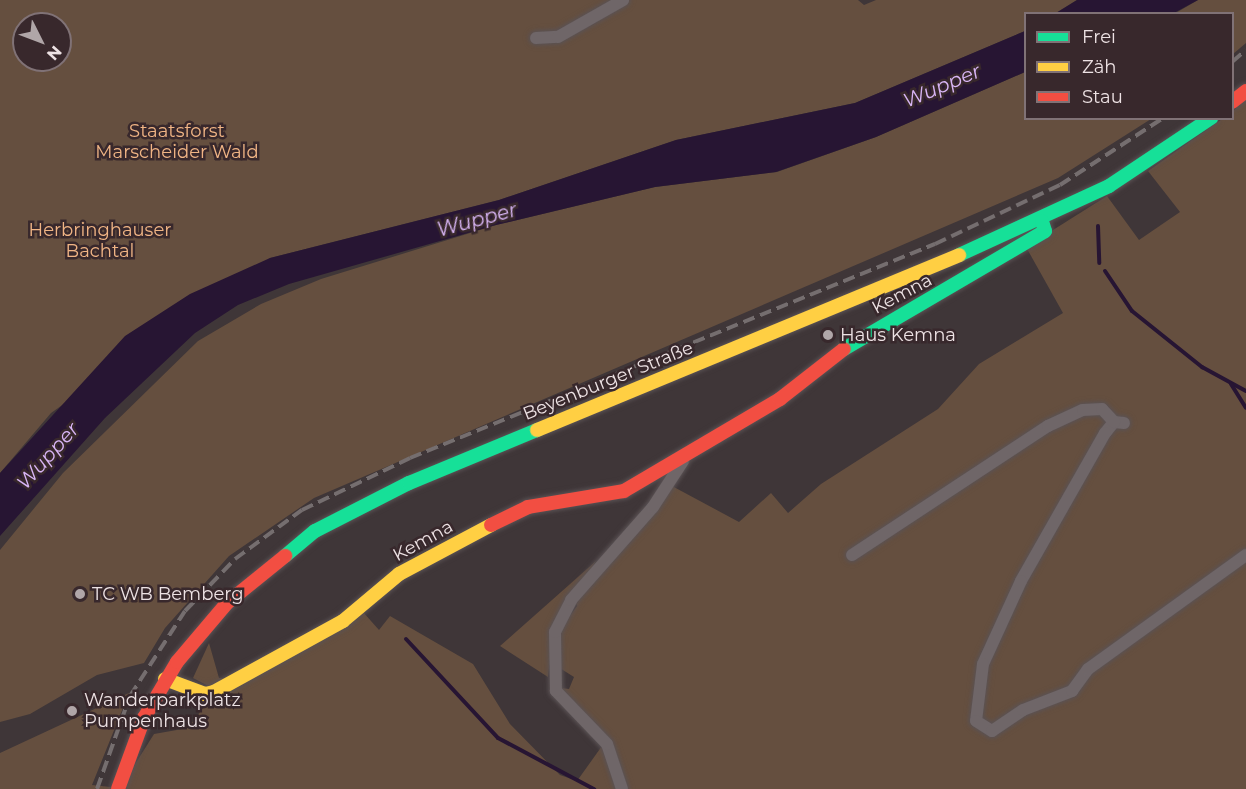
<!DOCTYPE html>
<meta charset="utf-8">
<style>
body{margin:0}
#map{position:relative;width:1246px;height:789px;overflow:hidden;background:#3f3638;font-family:Montserrat,sans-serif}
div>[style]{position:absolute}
.green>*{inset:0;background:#654f3f}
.water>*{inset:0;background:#271533}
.stream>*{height:4px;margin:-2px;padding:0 2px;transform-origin:2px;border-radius:2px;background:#271533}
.roads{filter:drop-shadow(0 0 2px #5a5254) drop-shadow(0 0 2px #5a5254)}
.street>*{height:12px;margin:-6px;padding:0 6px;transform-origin:6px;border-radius:6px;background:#6f6668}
.fast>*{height:14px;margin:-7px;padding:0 7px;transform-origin:7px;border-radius:7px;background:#16e098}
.slow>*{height:14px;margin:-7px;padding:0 7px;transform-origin:7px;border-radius:7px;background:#ffcf43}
.jam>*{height:14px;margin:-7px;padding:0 7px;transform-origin:7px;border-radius:7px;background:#f24e42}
.rail>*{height:4px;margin-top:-2px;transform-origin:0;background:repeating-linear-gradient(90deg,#756e6f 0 12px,transparent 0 18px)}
.dots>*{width:16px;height:16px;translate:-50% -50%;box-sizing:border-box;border:3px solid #38282c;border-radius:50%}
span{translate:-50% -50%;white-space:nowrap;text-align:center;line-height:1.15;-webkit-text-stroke:5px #38282c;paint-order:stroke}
.park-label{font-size:18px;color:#f1b585}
.street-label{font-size:18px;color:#ede2e4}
.poi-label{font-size:18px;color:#ede2e4}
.left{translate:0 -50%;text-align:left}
.water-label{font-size:20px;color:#d8b5f5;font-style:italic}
.legend{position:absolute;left:1024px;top:12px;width:210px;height:108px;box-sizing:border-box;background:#38282c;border:2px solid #807276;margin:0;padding:8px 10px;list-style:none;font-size:18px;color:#ede2e4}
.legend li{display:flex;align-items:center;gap:12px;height:30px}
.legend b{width:30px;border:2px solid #807276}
.north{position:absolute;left:12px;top:12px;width:60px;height:60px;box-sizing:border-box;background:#38282c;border:2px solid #807276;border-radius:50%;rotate:132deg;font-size:16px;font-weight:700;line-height:24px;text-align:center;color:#ede2e4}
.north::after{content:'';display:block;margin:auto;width:21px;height:27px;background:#b0a6a8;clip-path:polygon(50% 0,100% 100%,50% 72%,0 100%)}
</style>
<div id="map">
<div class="green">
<div style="clip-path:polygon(evenodd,0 0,858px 0,864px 5px,876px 0,1077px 0,1056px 13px,1026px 14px,1025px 31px,855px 103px,676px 140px,499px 200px,270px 258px,51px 413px,0 473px,0 0,24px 24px,60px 24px,60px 60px,24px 60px,24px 24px)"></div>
<div style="clip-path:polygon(1198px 0,1246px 0,1246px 43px,1233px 54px,1232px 14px,1174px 14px)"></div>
<div style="clip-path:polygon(1025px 72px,1026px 118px,1151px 119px,1058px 178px,314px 498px,229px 556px,165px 628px,144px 663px,97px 675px,30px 714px,0 722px,0 550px,63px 473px,198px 341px,261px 304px,321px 279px,496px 225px,655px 187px,777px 172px,876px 137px)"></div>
<div style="clip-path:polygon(1246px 99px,1246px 789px,627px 789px,621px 770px,561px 688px,569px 689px,574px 677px,558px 667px,559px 631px,577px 606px,575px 601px,672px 486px,739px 522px,771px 493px,788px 513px,821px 484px,938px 409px,979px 364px,1063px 313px,1026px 247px,1107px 196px,1139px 240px,1180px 212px,1148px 171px,1222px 119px,1232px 118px,1233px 111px)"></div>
<div style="clip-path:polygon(596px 561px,553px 632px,548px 677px,500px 646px)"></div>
<div style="clip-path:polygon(363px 612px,379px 630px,390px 616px,473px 664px,510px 724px,560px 775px,577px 781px,602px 746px,619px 789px,0 789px,0 753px,129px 693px,92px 785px,120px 788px,154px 734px,188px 728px,209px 700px)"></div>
<div style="clip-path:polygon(209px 643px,219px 678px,226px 679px,212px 688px,193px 678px)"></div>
</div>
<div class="water">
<div style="clip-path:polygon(1077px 0,1198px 0,1174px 13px,1056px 13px)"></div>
<div style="clip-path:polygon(1025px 31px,1025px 72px,876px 137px,776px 172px,655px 187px,496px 225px,289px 284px,238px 305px,195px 333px,105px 418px,0 536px,0 473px,125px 336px,190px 294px,270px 258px,499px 200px,676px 140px,855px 103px)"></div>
</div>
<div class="stream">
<div style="left:1098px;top:226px;width:37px;rotate:88deg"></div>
<div style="left:1105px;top:271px;width:48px;rotate:56deg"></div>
<div style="left:1132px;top:311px;width:90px;rotate:38.7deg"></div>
<div style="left:1202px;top:367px;width:50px;rotate:28.6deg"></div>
<div style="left:1231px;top:384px;width:28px;rotate:58deg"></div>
<div style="left:406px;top:639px;width:135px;rotate:47.1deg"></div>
<div style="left:498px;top:738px;width:109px;rotate:28deg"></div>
</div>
<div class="roads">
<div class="street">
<div style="left:536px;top:38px;width:22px;rotate:-3deg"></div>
<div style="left:558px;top:37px;width:75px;rotate:-29.6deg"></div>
<div style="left:1124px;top:423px;width:10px;rotate:-174deg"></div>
<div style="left:1114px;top:422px;width:14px;rotate:129deg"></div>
<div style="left:1105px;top:433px;width:170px;rotate:119.6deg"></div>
<div style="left:1021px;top:581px;width:91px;rotate:114.6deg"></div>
<div style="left:983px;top:664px;width:57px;rotate:97deg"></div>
<div style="left:976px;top:721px;width:19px;rotate:32deg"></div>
<div style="left:992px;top:731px;width:37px;rotate:-34deg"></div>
<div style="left:1023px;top:710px;width:53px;rotate:-21.2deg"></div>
<div style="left:1072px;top:691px;width:27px;rotate:-54deg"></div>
<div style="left:1088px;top:669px;width:195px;rotate:-35.8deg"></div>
<div style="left:852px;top:555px;width:235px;rotate:-33.4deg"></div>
<div style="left:1048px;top:426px;width:38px;rotate:-25deg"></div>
<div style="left:1083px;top:410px;width:19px;rotate:-3deg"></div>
<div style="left:1102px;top:409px;width:18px;rotate:47deg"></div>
<div style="left:622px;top:789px;width:47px;rotate:-108.4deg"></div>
<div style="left:607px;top:744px;width:74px;rotate:-133.9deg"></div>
<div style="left:556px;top:691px;width:59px;rotate:-91deg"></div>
<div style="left:555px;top:632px;width:36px;rotate:-63deg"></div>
<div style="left:571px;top:600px;width:124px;rotate:-48.6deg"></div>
<div style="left:653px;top:507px;width:55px;rotate:-56.9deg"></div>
</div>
<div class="fast">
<div style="left:959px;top:255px;width:165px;rotate:-24.7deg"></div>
<div style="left:1109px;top:186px;width:123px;rotate:-33.7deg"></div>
<div style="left:844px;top:349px;width:233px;rotate:-30.4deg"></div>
<div style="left:1045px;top:231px;width:10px;rotate:-107deg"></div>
<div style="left:285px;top:556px;width:39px;rotate:-40deg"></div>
<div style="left:315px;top:531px;width:106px;rotate:-27.1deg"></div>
<div style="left:409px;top:483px;width:139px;rotate:-22.5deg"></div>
</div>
<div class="slow">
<div style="left:537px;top:430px;width:457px;rotate:-22.5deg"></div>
<div style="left:165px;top:679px;width:43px;rotate:20.6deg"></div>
<div style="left:205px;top:694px;width:9px;rotate:-13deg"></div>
<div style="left:214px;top:692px;width:147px;rotate:-28.8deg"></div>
<div style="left:343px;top:621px;width:73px;rotate:-40deg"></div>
<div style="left:399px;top:574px;width:104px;rotate:-28deg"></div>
</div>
<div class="jam">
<div style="left:1232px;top:102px;width:18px;rotate:-38deg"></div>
<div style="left:491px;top:525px;width:41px;rotate:-25.9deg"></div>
<div style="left:528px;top:507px;width:97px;rotate:-9.5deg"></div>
<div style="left:624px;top:491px;width:181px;rotate:-30.5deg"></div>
<div style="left:780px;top:399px;width:81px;rotate:-38deg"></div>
<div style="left:118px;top:789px;width:76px;rotate:-69.9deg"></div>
<div style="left:144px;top:718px;width:65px;rotate:-59.5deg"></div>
<div style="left:177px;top:662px;width:77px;rotate:-49.7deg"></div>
<div style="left:227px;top:603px;width:75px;rotate:-39deg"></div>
</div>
</div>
<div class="rail">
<div style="left:1232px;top:62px;width:18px;rotate:-41deg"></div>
<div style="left:97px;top:789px;width:99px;rotate:-70.5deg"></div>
<div style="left:130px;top:696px;width:101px;rotate:-57.1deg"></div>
<div style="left:185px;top:611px;width:72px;rotate:-46.1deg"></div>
<div style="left:235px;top:559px;width:83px;rotate:-36.2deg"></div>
<div style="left:302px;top:510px;width:120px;rotate:-25.7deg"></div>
<div style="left:410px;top:458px;width:567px;rotate:-22.18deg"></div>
<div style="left:935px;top:244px;width:138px;rotate:-25.3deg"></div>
<div style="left:1060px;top:185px;width:123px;rotate:-33deg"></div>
</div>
<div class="dots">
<div style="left:828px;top:335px;background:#b0a6a8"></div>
<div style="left:80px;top:594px;background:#b0a6a8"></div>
<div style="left:72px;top:711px;background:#b0a6a8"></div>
</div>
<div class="park-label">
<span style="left:177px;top:142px">Staatsforst<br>Marscheider Wald</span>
<span style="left:100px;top:241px">Herbringhauser<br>Bachtal</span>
</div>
<div class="street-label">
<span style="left:902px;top:294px;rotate:-28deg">Kemna</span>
<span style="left:608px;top:381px;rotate:-22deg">Beyenburger Straße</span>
<span style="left:423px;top:541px;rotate:-29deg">Kemna</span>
</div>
<div class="poi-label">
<span class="left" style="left:840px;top:335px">Haus Kemna</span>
<span class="left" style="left:92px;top:594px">TC WB Bemberg</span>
<span class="left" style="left:84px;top:711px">Wanderparkplatz<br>Pumpenhaus</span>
</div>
<div class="water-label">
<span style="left:942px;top:86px;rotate:-23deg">Wupper</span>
<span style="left:477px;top:220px;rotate:-15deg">Wupper</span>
<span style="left:48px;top:456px;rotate:-48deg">Wupper</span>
</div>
<ul class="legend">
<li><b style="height:8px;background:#16e098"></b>Frei</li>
<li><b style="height:8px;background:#ffcf43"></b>Zäh</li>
<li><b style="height:8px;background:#f24e42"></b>Stau</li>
</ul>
<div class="north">N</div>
</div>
